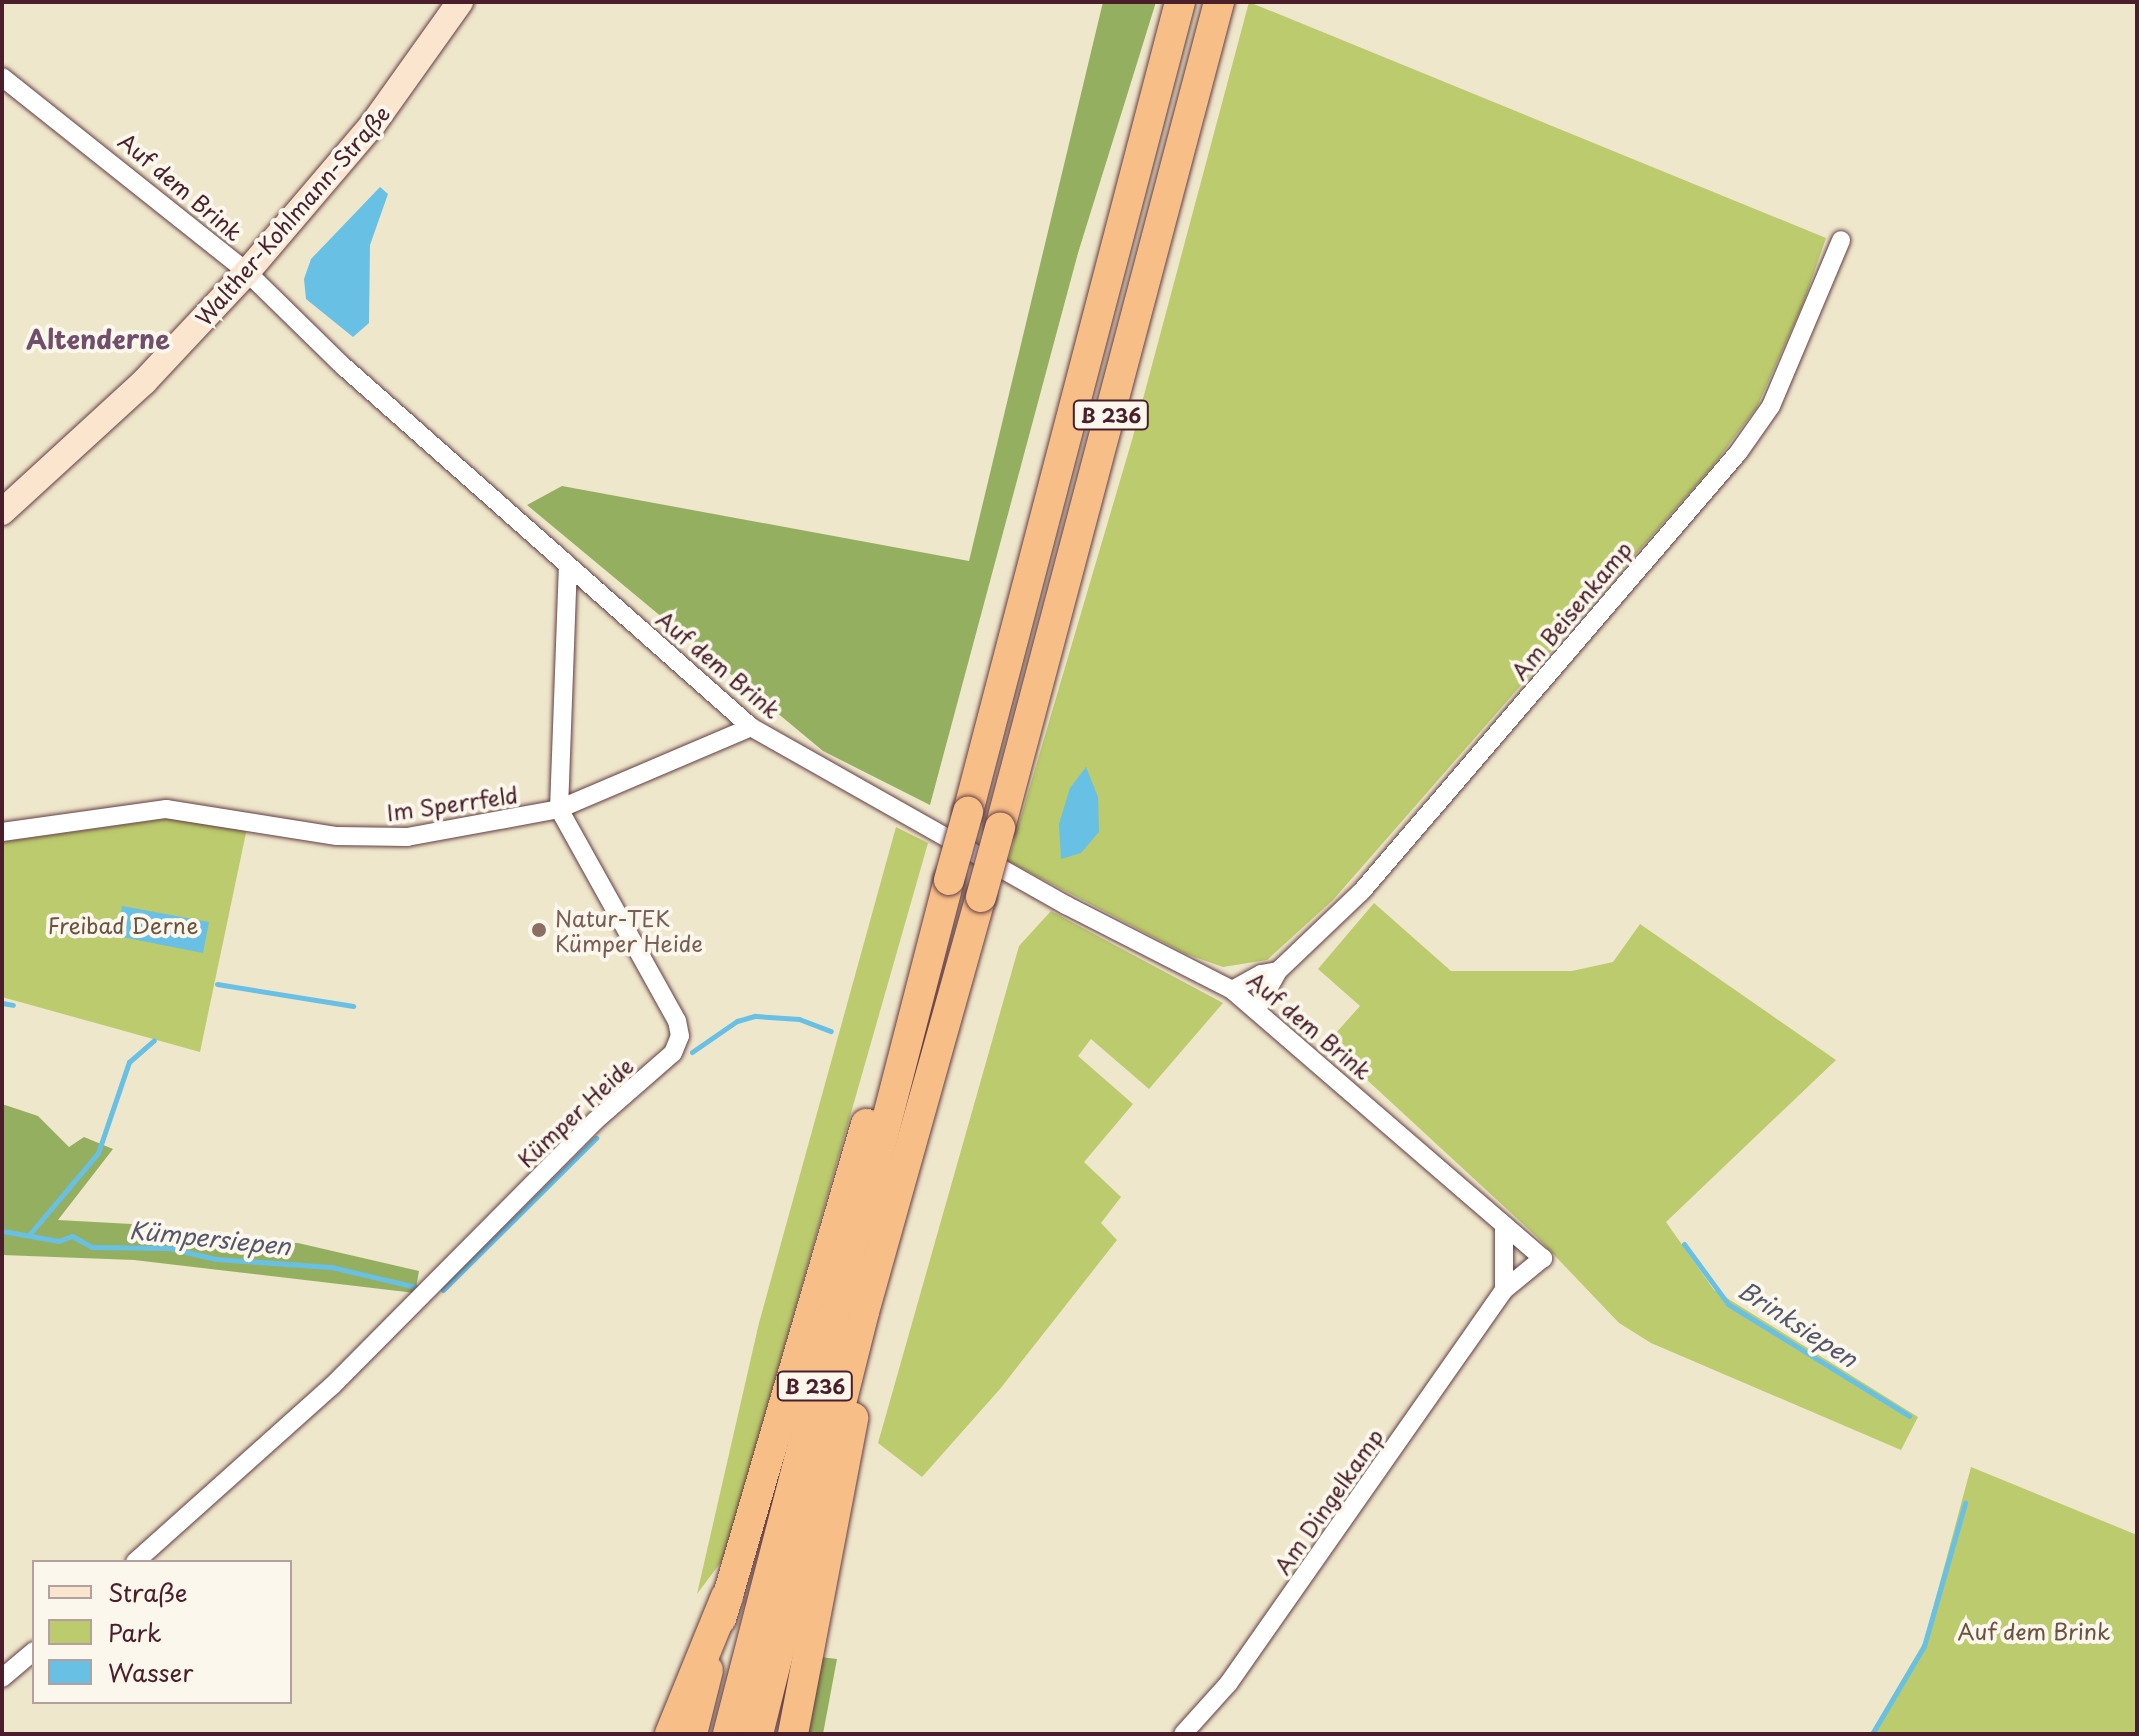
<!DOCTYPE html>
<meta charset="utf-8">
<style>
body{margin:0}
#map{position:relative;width:2139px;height:1736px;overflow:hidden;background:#efe7cb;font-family:"Playpen Sans",sans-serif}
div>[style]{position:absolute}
.green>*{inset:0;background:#bccb6d}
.forest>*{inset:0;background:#95af60}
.water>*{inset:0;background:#68c0e5}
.stream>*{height:5px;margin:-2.5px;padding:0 2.5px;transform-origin:2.5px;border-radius:2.5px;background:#68c0e5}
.roads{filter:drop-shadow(0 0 2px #633d43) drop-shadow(0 0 2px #633d43)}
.minor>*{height:18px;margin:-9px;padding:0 9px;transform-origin:9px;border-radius:9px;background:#fff}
.secondary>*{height:26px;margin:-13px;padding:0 13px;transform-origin:13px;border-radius:13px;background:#fce5cf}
.trunk>*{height:30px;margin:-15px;padding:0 15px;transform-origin:15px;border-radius:15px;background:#f7be87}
.motorway>*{height:32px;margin:-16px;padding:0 16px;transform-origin:16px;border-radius:16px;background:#f7be87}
.bridges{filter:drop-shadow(0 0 2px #633d43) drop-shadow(0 0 2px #633d43)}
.trunk-bridge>*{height:30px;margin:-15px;padding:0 15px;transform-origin:15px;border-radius:15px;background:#f7be87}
.dots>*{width:22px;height:22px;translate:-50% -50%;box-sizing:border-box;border:4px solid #fbf7ec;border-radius:50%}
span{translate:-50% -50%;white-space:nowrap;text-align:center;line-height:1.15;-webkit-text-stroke:8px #fbf7ec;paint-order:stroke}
.shield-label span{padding:2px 6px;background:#fbf7ec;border:2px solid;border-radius:6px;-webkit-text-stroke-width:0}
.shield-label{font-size:20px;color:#4a1f2b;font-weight:700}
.street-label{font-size:22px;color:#4a1f2b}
.education-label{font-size:22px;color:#785e54}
.left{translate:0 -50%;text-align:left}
.park-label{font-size:22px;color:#6c533f}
.water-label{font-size:24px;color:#54576c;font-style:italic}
.quarter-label{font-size:26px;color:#714f6b;font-weight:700}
.frame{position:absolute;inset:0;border:4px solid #4a1f2b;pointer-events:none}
.legend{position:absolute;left:32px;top:1560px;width:260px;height:144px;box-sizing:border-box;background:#fbf7ec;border:2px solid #b4a19f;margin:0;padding:10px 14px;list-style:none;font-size:24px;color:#4a1f2b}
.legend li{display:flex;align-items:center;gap:16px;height:40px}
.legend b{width:40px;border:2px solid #b4a19f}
</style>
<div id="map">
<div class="green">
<div style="clip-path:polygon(1249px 2px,1826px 238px,1803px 304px,1757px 407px,1712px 467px,1333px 900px,1267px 960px,1223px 967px,1186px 954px,1008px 861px,1132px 440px)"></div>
<div style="clip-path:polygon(178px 817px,247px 828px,200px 1052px,2px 997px,2px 842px)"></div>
<div style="clip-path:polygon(896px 827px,928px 843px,724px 1558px,697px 1594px,759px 1323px)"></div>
<div style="clip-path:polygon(1374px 903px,1451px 971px,1572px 971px,1613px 962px,1640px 924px,1836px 1060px,1666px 1222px,1714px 1290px,1918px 1417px,1901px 1450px,1651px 1343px,1619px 1323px,1537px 1237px,1327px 1043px,1360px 1006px,1318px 969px)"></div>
<div style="clip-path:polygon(1051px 911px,1223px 1003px,1149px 1089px,1091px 1039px,1078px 1056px,1133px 1104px,1084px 1162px,1121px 1197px,1101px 1223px,1117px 1240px,1000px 1389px,922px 1477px,878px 1443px,1019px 946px)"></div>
<div style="clip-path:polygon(1971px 1467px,2137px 1535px,2137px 1734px,1870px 1734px,1924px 1642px)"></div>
</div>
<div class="forest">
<div style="clip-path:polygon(1103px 2px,1156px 2px,1078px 253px,930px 805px,823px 751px,527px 505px,562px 486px,969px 561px)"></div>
<div style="clip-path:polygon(2px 1104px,38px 1116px,69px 1147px,84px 1137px,113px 1149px,58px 1220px,168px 1226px,215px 1239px,298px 1243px,419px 1271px,415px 1293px,134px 1260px,2px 1255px)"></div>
<div style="clip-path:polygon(820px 1657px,837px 1659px,823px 1734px,805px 1734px)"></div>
</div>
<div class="water">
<div style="clip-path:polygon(380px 187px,388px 194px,370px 245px,369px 323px,353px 337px,306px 299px,304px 279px,311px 259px)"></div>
<div style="clip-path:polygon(1086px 767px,1098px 797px,1099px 832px,1081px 853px,1061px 859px,1059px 824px,1070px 788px)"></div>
<div style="clip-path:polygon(122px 906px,209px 922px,203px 953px,117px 936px)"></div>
</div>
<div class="stream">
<div style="left:217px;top:984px;width:138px;rotate:9.2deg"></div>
<div style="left:2px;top:1003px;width:11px;rotate:10deg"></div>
<div style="left:692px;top:1052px;width:55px;rotate:-34.6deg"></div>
<div style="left:737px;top:1021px;width:19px;rotate:-16deg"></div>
<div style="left:755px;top:1016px;width:44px;rotate:3.9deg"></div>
<div style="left:799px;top:1019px;width:34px;rotate:21deg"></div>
<div style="left:2px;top:1231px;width:58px;rotate:10deg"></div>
<div style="left:59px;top:1241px;width:14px;rotate:-21deg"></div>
<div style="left:72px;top:1236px;width:23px;rotate:29deg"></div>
<div style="left:92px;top:1247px;width:77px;rotate:0.7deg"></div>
<div style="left:169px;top:1248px;width:48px;rotate:13.2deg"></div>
<div style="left:216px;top:1259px;width:115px;rotate:4deg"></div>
<div style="left:331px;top:1267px;width:87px;rotate:13.2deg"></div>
<div style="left:29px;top:1235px;width:107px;rotate:-49.9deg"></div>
<div style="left:98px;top:1153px;width:96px;rotate:-71.2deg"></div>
<div style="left:129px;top:1062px;width:33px;rotate:-41deg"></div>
<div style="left:1684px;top:1244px;width:74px;rotate:53.7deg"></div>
<div style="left:1728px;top:1304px;width:213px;rotate:31.7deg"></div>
<div style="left:443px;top:1290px;width:216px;rotate:-44.8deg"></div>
<div style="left:1872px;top:1734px;width:102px;rotate:-59.4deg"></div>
<div style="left:1924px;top:1646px;width:149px;rotate:-74deg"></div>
</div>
<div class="roads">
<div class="minor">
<div style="left:2px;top:77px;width:313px;rotate:38.5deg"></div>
<div style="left:247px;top:272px;width:133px;rotate:44.4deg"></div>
<div style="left:342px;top:365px;width:546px;rotate:41.51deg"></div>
<div style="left:751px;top:727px;width:362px;rotate:29.5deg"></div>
<div style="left:1066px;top:905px;width:186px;rotate:27.1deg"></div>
<div style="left:1232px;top:990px;width:411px;rotate:40.8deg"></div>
<div style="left:1543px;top:1258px;width:50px;rotate:140.6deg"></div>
<div style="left:1504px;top:1290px;width:481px;rotate:125deg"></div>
<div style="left:1228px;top:1684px;width:67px;rotate:132deg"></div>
<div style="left:2px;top:832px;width:166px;rotate:-8deg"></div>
<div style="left:166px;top:809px;width:173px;rotate:9deg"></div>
<div style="left:337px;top:836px;width:70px;rotate:0.8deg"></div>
<div style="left:407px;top:837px;width:155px;rotate:-10.4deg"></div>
<div style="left:559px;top:809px;width:209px;rotate:-23.1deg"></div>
<div style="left:1232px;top:990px;width:33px;rotate:-29deg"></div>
<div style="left:1261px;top:974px;width:17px;rotate:-10deg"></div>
<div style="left:1257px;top:1009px;width:43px;rotate:-61.1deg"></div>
<div style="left:1278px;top:971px;width:116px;rotate:-43.6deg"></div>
<div style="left:1362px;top:891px;width:577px;rotate:-49.36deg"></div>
<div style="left:1738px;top:453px;width:57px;rotate:-54.9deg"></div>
<div style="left:1771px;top:406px;width:180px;rotate:-67.1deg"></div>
<div style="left:1504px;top:1225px;width:65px;rotate:90deg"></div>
<div style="left:135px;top:1562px;width:264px;rotate:-41.8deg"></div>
<div style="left:332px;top:1386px;width:373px;rotate:-45.2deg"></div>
<div style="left:595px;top:1121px;width:103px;rotate:-41.1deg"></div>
<div style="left:673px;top:1053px;width:18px;rotate:-68deg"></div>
<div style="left:680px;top:1036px;width:15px;rotate:-101deg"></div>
<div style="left:677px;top:1021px;width:243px;rotate:-119.1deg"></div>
<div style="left:559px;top:809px;width:240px;rotate:-87.9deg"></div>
<div style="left:2px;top:1678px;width:42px;rotate:-40.2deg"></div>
</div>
<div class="secondary">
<div style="left:2px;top:512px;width:193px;rotate:-42.5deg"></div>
<div style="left:144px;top:382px;width:151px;rotate:-46.9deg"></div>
<div style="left:247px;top:272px;width:194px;rotate:-49.6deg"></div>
<div style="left:373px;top:124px;width:150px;rotate:-54.5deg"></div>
</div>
<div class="trunk">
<div style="left:968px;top:812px;width:837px;rotate:-75.33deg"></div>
<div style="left:1000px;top:828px;width:855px;rotate:-75.15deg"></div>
<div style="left:721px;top:1619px;width:516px;rotate:-73.67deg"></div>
<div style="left:692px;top:1734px;width:66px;rotate:-76deg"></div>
<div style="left:728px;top:1734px;width:882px;rotate:-75.49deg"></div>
<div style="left:758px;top:1734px;width:435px;rotate:-75.9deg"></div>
<div style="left:864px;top:1312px;width:431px;rotate:-74.3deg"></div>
<div style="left:793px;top:1734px;width:322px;rotate:-79.2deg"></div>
</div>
<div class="motorway">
<div style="left:671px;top:1734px;width:148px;rotate:-67.8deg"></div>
</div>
</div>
<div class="bridges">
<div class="trunk-bridge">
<div style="left:949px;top:880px;width:71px;rotate:-74.4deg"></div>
<div style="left:981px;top:897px;width:72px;rotate:-74.6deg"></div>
</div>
</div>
<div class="dots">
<div style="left:539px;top:930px;background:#8d6e63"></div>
</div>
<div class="shield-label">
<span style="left:1111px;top:415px">B 236</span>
<span style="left:815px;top:1386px">B 236</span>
</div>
<div class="street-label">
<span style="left:181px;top:186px;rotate:40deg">Auf dem Brink</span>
<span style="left:292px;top:215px;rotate:-49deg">Walther-Kohlmann-Straße</span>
<span style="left:1571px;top:610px;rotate:-50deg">Am Beisenkamp</span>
<span style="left:719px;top:664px;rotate:40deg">Auf dem Brink</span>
<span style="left:452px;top:803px;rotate:-8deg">Im Sperrfeld</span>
<span style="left:1310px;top:1025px;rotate:40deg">Auf dem Brink</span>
<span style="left:575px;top:1112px;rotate:-43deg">Kümper Heide</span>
<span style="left:1328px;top:1501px;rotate:-55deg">Am Dingelkamp</span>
</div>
<div class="education-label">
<span class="left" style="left:555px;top:930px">Natur-TEK<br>Kümper Heide</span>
</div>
<div class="park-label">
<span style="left:123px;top:925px">Freibad Derne</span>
<span style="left:2034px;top:1631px">Auf dem Brink</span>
</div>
<div class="water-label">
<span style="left:210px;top:1238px;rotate:6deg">Kümpersiepen</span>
<span style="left:1798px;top:1324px;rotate:33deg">Brinksiepen</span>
</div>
<div class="quarter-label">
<span style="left:98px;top:339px">Altenderne</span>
</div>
<div class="frame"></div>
<ul class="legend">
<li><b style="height:10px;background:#fce5cf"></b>Straße</li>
<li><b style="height:22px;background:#bccb6d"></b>Park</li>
<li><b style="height:22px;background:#68c0e5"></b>Wasser</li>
</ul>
</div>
